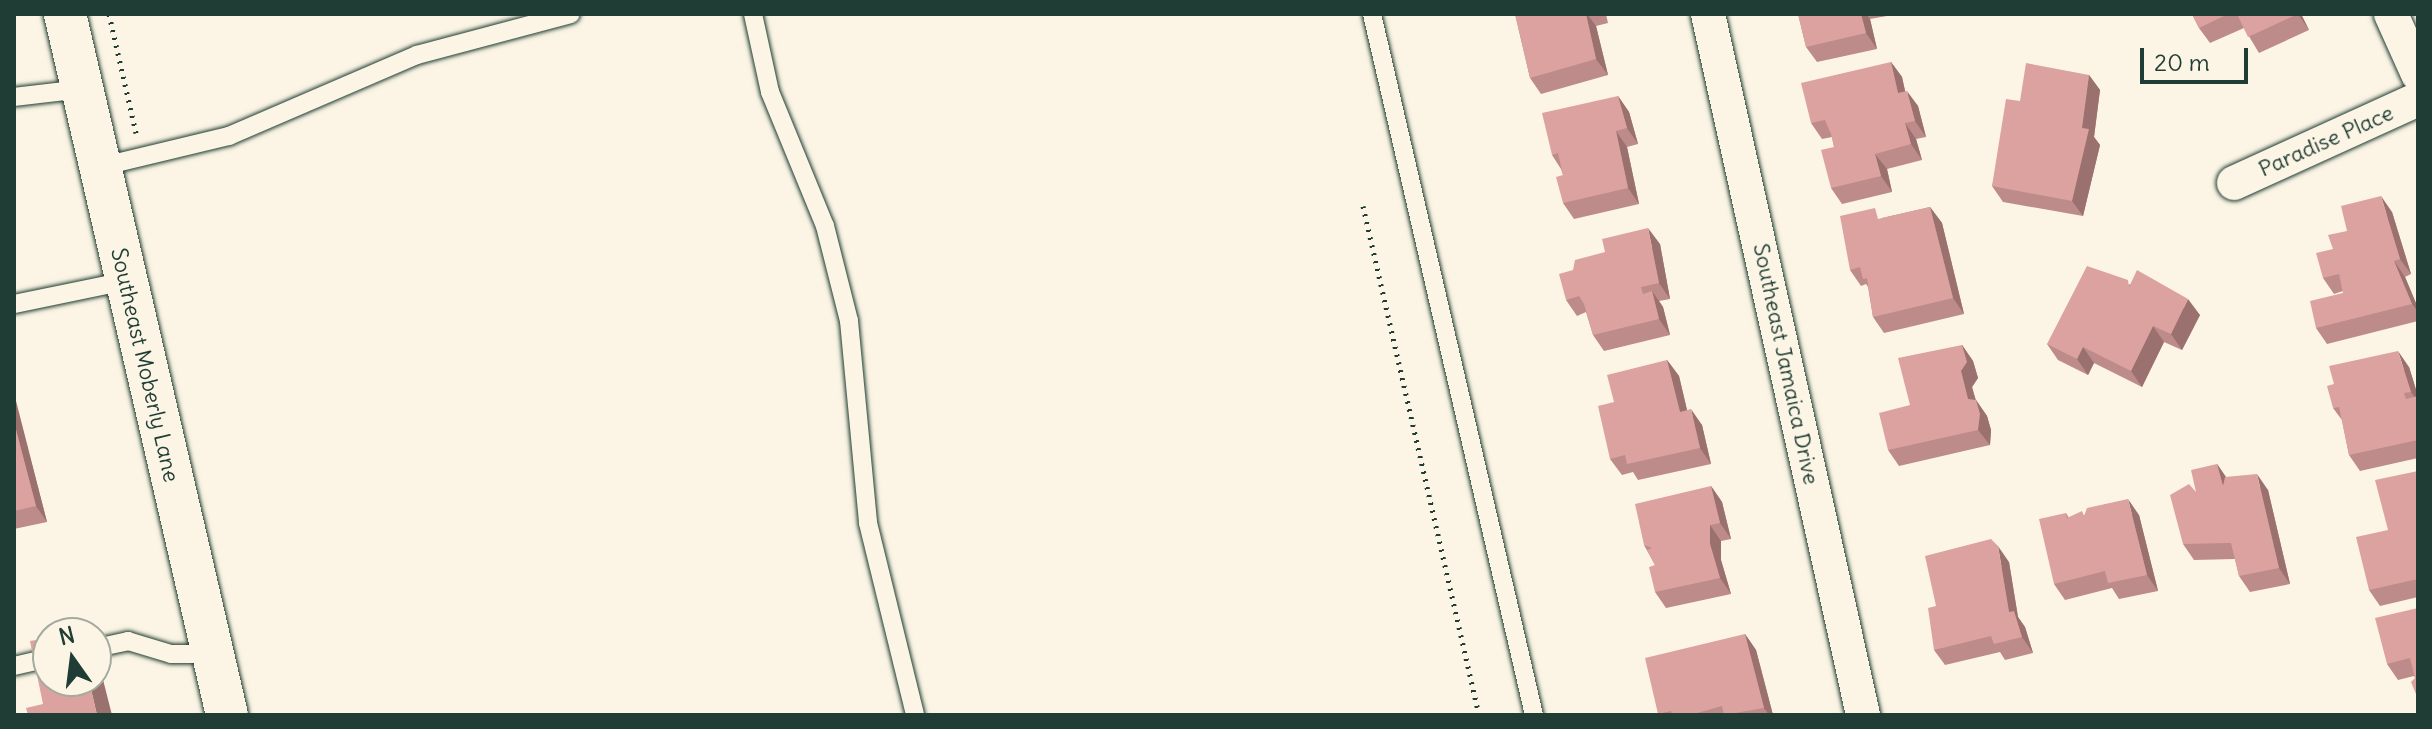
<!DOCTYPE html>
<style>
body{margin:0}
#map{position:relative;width:2432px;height:729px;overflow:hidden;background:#fcf5e5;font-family:Delius,sans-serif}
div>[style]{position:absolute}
.path>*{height:5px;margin-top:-2.5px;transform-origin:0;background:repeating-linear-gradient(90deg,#1f3d34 0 2px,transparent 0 8px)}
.roads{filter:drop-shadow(0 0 2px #1f3d34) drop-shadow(0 0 2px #1f3d34)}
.service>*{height:18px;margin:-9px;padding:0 9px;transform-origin:9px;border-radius:9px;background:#fcf5e5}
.minor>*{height:34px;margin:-17px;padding:0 17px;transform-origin:17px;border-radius:17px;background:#fcf5e5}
.tertiary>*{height:42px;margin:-21px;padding:0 21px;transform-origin:21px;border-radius:21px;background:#fcf5e5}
.wall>*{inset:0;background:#bd8b89}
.shaded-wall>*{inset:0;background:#9a716f}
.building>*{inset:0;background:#dca29f}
span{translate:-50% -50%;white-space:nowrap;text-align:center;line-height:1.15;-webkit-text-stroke:8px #fcf5e5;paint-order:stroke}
.street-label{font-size:22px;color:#1f3d34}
.frame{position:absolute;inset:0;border:16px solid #1f3d34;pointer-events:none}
.north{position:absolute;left:32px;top:617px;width:80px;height:80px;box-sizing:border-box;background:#fcf5e5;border:2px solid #a4ab9e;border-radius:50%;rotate:346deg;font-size:22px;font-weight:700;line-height:32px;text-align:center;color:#1f3d34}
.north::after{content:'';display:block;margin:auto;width:28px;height:36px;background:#1f3d34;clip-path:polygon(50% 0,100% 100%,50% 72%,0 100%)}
.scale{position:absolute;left:2140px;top:48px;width:108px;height:36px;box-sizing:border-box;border:4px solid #1f3d34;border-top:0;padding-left:10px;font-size:24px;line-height:28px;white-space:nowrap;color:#1f3d34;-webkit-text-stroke:6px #fcf5e5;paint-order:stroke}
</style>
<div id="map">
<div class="path">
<div style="left:109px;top:14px;width:122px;rotate:77.2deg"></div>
<div style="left:1363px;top:206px;width:522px;rotate:77.16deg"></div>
</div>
<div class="roads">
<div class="service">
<div style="left:753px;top:14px;width:80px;rotate:77.7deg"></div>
<div style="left:770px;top:92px;width:145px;rotate:67.7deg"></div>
<div style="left:825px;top:226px;width:98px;rotate:75.8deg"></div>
<div style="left:849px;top:321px;width:203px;rotate:84.6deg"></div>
<div style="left:868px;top:523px;width:198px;rotate:76.2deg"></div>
<div style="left:1372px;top:14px;width:719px;rotate:76.99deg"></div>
<div style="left:14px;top:97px;width:68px;rotate:-6.7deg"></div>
<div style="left:100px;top:167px;width:133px;rotate:-13.5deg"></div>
<div style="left:229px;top:136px;width:205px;rotate:-23.3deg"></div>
<div style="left:417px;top:55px;width:159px;rotate:-14.9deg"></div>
<div style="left:14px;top:304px;width:114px;rotate:-11.6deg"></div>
<div style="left:96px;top:648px;width:33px;rotate:-12deg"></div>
<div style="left:128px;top:641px;width:45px;rotate:16.8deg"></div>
<div style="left:171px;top:654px;width:41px"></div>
<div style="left:14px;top:666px;width:35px;rotate:-13deg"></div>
</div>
<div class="minor">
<div style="left:1708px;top:14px;width:718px;rotate:77.53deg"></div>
<div style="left:2391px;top:14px;width:66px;rotate:65.8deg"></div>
<div style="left:2234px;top:183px;width:202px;rotate:-24.5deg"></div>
</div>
<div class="tertiary">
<div style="left:65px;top:14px;width:719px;rotate:76.99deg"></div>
</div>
</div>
<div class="wall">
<div style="clip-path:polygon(1515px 14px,1606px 14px,1608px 23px,1596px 26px,1608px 75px,1541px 94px,1530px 78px)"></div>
<div style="clip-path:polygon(1798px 14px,1886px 14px,1887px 16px,1870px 19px,1877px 49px,1817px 62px,1806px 47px)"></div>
<div style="clip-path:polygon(2192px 14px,2301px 14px,2309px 30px,2259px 53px,2244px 28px,2210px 43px,2199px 28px)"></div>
<div style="clip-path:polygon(1891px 62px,1902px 77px,1905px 91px,1918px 106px,1926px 137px,1916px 139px,1922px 160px,1887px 169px,1892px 192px,1842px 204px,1831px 188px,1834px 147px,1832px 137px,1822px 139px,1811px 123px)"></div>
<div style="clip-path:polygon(2089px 75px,2100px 90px,2094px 137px,2100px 145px,2083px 216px,2003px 202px,1992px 186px,2020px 101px)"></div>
<div style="clip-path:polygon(1618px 96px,1629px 112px,1638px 144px,1627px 147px,1639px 204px,1574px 219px,1563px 203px,1563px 175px,1561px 169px,1552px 155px)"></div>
<div style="clip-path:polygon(1930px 207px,1942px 223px,1964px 314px,1884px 333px,1873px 317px,1868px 287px,1866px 284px,1861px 286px,1850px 270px,1882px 218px)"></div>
<div style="clip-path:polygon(2392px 212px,2411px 274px,2405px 277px,2418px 308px,2418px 321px,2327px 344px,2316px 328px,2343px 293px,2343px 291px,2334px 294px,2323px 278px,2333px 249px,2347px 231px)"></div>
<div style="clip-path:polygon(1660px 244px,1670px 299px,1659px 301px,1663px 307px,1670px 335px,1604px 351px,1593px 335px,1586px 312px,1577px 316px,1566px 300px)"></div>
<div style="clip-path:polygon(2130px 284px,2200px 315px,2182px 350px,2164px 342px,2142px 387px,2094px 363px,2088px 375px,2058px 360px,2047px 344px)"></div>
<div style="clip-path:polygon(1962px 345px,1973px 361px,1978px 378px,1972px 387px,1976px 400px,1987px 416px,1991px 430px,1990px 445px,1899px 466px,1888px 450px,1910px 405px)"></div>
<div style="clip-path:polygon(1667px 360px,1679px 376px,1687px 410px,1702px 425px,1711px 464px,1638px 480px,1633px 472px,1622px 475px,1610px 459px,1614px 402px)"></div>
<div style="clip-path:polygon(2409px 367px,2418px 396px,2418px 458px,2360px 471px,2349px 455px,2342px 420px,2333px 408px)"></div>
<div style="clip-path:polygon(14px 396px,47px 522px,14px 529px)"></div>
<div style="clip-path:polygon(2217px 464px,2226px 477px,2268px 490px,2290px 584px,2250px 592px,2239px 576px,2235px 559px,2194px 560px,2183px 544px,2196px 492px)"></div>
<div style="clip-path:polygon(2418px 471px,2418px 597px,2380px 606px,2369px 590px,2388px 530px)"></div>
<div style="clip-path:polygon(1711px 486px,1722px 502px,1731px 539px,1721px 541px,1721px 560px,1731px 594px,1666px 608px,1655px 592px,1655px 565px,1644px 545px)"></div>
<div style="clip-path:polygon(2066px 513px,2069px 518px,2085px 515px,2139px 515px,2158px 591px,2119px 599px,2112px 588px,2065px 600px,2054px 584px)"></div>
<div style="clip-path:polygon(2009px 562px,2018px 617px,2025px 627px,2033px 653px,2005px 660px,2000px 652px,1945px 665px,1934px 650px,1936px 606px)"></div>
<div style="clip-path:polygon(2418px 608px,2415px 678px,2414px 676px,2398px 680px,2387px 664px)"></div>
<div style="clip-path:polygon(1745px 634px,1756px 650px,1773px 715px,1659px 715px)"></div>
</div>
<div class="shaded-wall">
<div style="clip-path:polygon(1586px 14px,1587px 14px,1596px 26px,1608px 75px,1596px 59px)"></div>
<div style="clip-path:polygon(1861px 14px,1866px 14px,1870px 19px,1877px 49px,1866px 33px)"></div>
<div style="clip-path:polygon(2298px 14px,2301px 14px,2309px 30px)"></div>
<div style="clip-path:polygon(1891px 62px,1902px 77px,1909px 109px,1898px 93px)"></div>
<div style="clip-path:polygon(2089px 75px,2100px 90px,2094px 137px,2100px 145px,2083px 216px,2072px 201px)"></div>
<div style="clip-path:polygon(1907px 91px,1918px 106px,1926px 137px,1915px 121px)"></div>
<div style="clip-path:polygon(1618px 96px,1629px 112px,1638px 144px,1627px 128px)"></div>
<div style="clip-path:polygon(1905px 123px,1916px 139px,1922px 160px,1911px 144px)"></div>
<div style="clip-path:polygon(1616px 131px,1627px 147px,1639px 204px,1628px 188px)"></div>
<div style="clip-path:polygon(1875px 154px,1887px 169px,1892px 192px,1881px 176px)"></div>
<div style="clip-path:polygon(2381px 196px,2392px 212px,2411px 274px,2400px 259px)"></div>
<div style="clip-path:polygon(1930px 207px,1942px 223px,1964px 314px,1953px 298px)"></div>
<div style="clip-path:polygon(1648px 228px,1660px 244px,1670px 299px,1659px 283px)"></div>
<div style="clip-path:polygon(2394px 261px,2405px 277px,2418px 308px,2418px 312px,2412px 304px)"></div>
<div style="clip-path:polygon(1652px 291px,1663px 307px,1670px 335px,1659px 319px)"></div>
<div style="clip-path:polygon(2188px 299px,2200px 315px,2182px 350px,2171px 334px)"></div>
<div style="clip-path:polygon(2153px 326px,2164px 342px,2142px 387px,2131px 371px)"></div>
<div style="clip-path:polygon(1962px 345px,1973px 361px,1978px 378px,1972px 387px,1979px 414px,1968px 399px,1961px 371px)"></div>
<div style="clip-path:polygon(2083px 347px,2094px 363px,2088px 375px,2077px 359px)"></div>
<div style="clip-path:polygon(2398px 351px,2409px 367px,2418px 396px,2418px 402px,2411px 392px)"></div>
<div style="clip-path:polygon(1667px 360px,1679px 376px,1691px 427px,1680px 412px)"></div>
<div style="clip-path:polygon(14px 396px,15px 397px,47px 522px,36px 506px,14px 422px)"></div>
<div style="clip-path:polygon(1976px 400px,1987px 416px,1991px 430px,1990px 445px,1978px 430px)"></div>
<div style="clip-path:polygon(1691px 409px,1702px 425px,1711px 464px,1700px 448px)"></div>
<div style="clip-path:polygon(2217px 464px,2228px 480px,2223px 486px)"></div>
<div style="clip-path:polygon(2257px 474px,2268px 490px,2290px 584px,2279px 568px)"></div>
<div style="clip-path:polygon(1711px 486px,1722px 502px,1731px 539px,1720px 523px)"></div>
<div style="clip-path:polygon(2128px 499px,2139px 515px,2158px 591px,2147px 575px)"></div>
<div style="clip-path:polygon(1710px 525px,1721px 541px,1721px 560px,1731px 594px,1720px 578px,1710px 544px)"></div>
<div style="clip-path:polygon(1998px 546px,2009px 562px,2018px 617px,2025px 627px,2033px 653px,2022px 637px,2009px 612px)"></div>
<div style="clip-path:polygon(1745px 634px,1756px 650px,1773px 715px,1769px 715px,1764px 708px)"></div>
<div style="clip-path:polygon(96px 659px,99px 664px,112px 715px,97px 715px,89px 681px,96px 681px)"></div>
</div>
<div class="building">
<div style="clip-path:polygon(1515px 14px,1586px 14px,1596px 59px,1530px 78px)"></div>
<div style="clip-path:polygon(1798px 14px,1861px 14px,1866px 33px,1806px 47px)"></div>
<div style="clip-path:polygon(2192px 14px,2228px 14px,2199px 28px)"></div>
<div style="clip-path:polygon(2237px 14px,2298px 14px,2248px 37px)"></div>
<div style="clip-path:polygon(1891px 62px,1898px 93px,1907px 91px,1915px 121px,1905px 123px,1911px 144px,1875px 154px,1881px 176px,1831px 188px,1821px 150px,1834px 147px,1831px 134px,1825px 120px,1811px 123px,1801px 83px)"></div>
<div style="clip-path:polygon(2026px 63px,2089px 75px,2082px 128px,2089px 129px,2072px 201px,1992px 186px,2006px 99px,2020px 101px)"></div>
<div style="clip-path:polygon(1618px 96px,1627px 128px,1616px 131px,1628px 188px,1563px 203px,1556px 177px,1563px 175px,1558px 153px,1552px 155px,1542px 113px)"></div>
<div style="clip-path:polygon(2381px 196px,2400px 259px,2394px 261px,2412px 304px,2316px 328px,2310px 301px,2343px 293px,2339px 274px,2323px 278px,2316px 253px,2333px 249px,2328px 235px,2347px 231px,2341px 206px)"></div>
<div style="clip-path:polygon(1930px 207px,1953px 298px,1873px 317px,1867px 278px,1863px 279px,1860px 267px,1850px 270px,1840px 216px,1875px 208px,1878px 219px)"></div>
<div style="clip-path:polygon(1648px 228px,1659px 283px,1641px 287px,1643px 294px,1652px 291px,1659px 319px,1593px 335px,1584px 304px,1579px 296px,1566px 300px,1559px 274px,1573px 270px,1575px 260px,1605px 252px,1602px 239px)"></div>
<div style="clip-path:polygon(2087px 266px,2128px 280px,2129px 287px,2137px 270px,2188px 299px,2171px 334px,2153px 326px,2131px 371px,2083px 347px,2077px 359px,2047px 344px)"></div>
<div style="clip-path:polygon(1962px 345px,1967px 362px,1961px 371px,1968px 399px,1976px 400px,1980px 414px,1978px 430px,1888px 450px,1879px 413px,1910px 405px,1898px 358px)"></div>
<div style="clip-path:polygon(2398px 351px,2411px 392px,2404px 393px,2406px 399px,2418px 396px,2418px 440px,2349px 455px,2339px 407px,2333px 408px,2327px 386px,2334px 384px,2329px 366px)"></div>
<div style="clip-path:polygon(1667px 360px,1680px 412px,1691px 409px,1700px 448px,1627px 464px,1625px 455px,1610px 459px,1598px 406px,1614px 402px,1607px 375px)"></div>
<div style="clip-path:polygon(14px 422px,36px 506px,14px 511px)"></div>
<div style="clip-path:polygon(2217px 464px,2223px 486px,2225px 477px,2257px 474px,2279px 568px,2239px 576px,2231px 543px,2183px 544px,2170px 495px,2189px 484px,2196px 492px,2191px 470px)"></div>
<div style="clip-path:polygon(2418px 471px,2418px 579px,2369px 590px,2356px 537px,2388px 530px,2375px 480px)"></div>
<div style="clip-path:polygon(1711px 486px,1720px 523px,1710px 525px,1710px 544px,1720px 578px,1655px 592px,1649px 567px,1655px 565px,1647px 550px,1652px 548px,1644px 545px,1635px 504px)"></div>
<div style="clip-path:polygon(2128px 499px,2147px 575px,2108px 583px,2105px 571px,2054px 584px,2039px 519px,2066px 513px,2067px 518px,2082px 511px,2084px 516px,2087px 508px)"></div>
<div style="clip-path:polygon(1991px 539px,1998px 546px,2009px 612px,2014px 611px,2022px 637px,1994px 644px,1991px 636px,1934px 650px,1928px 608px,1936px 606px,1925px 556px)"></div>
<div style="clip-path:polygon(2418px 608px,2418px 699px,2411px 682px,2415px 678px,2410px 658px,2387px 664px,2375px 618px)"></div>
<div style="clip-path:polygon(1745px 634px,1764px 708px,1724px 715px,1722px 706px,1690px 715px,1672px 715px,1671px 711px,1658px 714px,1645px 658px)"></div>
<div style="clip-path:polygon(48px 638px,48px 681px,89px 681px,97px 715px,28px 715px,26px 708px,43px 704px,30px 641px)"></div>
</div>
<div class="street-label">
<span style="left:2326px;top:141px;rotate:-24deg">Paradise Place</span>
<span style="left:1786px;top:364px;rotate:78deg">Southeast Jamaica Drive</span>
<span style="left:145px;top:365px;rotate:77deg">Southeast Moberly Lane</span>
</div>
<div class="frame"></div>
<div class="north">N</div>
<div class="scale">20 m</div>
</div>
